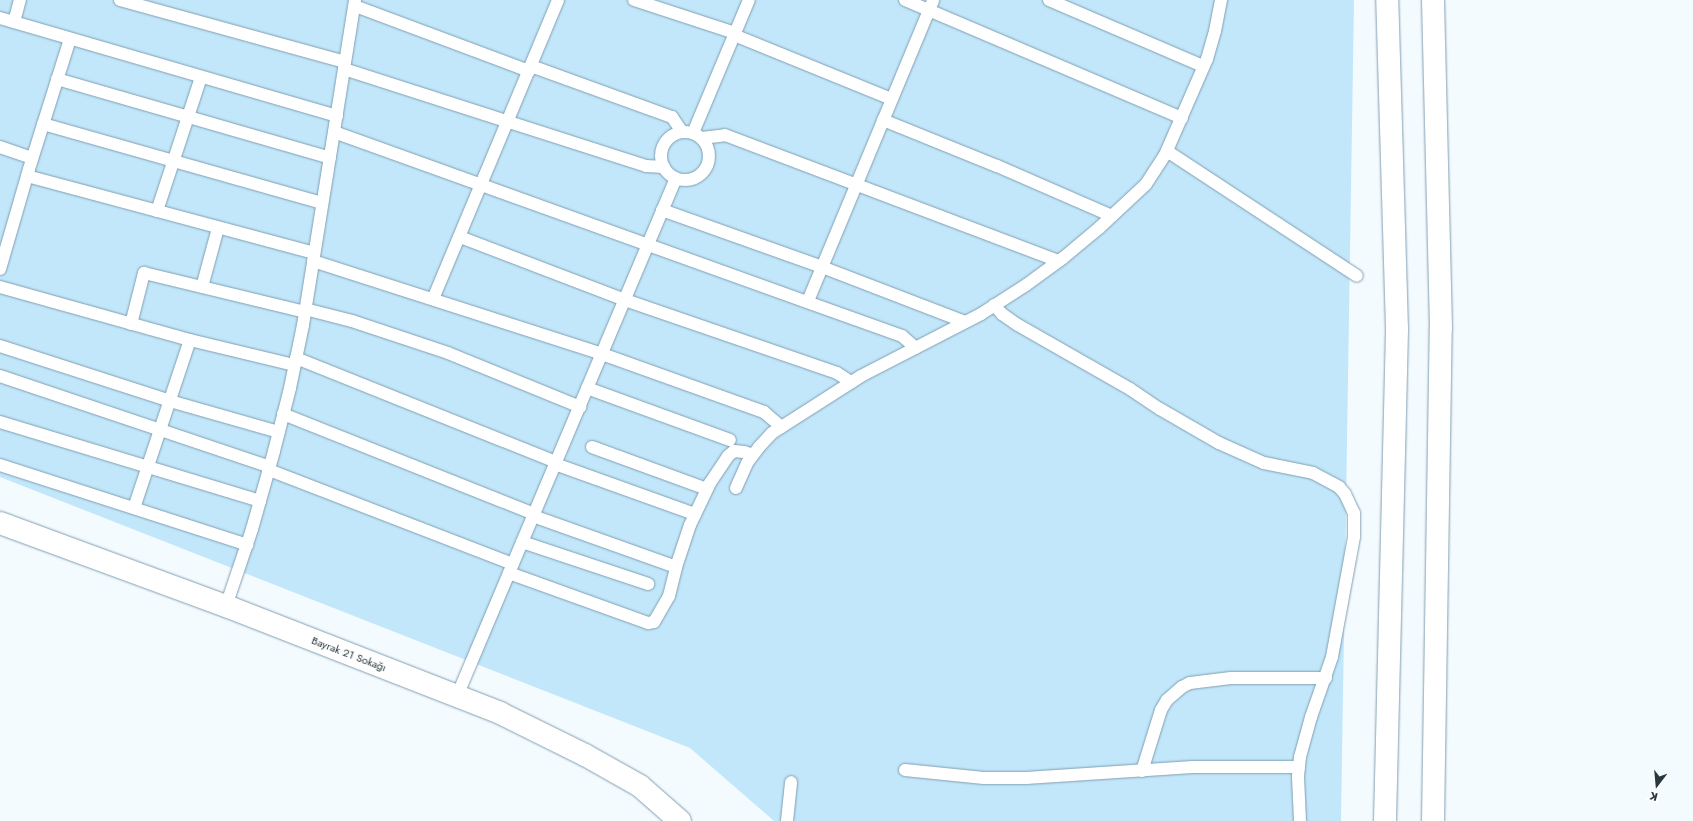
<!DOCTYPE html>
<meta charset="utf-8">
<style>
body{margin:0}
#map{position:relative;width:1693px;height:821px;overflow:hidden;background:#f4fbff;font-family:Jost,sans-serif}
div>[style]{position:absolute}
.green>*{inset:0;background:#c2e7fb}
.roads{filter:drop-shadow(0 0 1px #809fb1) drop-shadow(0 0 1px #809fb1)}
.lane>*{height:12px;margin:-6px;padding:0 6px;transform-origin:6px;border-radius:6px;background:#fff}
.lane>.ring{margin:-6px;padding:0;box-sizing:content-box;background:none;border:12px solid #fff;border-radius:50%}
.secondary>*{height:22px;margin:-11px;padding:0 11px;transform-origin:11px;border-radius:11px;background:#fff}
span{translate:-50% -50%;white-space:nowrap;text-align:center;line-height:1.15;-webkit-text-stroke:3px #fff;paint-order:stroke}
.street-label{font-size:11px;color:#2a373f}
.north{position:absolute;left:1637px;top:765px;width:40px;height:40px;-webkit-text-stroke:3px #fff;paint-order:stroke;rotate:196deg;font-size:11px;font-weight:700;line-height:16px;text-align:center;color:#2a373f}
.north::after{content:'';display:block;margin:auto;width:14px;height:18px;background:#2a373f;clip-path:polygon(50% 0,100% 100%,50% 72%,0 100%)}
</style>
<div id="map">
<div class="green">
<div style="clip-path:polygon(0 0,1354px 0,1341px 821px,774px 821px,690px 748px,0 477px)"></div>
</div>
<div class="roads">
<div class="lane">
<div style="left:120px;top:0;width:233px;rotate:15.4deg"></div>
<div style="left:634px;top:0;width:106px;rotate:18.1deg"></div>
<div style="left:905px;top:0;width:301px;rotate:23.1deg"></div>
<div style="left:1049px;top:0;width:168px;rotate:23.2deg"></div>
<div style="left:355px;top:6px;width:186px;rotate:20.5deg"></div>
<div style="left:0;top:18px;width:351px;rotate:16.2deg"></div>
<div style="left:14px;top:22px;width:23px;rotate:-75deg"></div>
<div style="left:734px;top:35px;width:170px;rotate:22.1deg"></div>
<div style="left:531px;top:66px;width:150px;rotate:19.9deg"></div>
<div style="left:672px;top:117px;width:18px;rotate:56deg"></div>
<div style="left:344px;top:69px;width:317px;rotate:17.8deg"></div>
<div style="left:646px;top:166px;width:18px;rotate:3deg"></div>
<div style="left:57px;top:79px;width:284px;rotate:16.1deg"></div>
<div style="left:883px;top:120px;width:123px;rotate:22deg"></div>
<div style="left:997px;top:166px;width:125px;rotate:23.5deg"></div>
<div style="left:43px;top:124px;width:290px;rotate:15.8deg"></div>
<div style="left:334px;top:132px;width:604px;rotate:19.76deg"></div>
<div style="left:902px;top:336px;width:18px;rotate:41deg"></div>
<div class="ring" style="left:661px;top:132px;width:36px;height:36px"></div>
<div style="left:693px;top:133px;width:144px;rotate:-67.2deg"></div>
<div style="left:702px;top:138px;width:23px;rotate:-7deg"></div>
<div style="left:725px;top:135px;width:356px;rotate:20.7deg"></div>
<div style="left:0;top:147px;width:34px;rotate:19deg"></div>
<div style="left:1167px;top:151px;width:227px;rotate:33.3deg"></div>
<div style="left:27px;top:176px;width:297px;rotate:15deg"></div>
<div style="left:662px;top:210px;width:170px;rotate:19.6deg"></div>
<div style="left:822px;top:267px;width:153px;rotate:21deg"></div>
<div style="left:157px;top:211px;width:141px;rotate:-71.8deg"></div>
<div style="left:460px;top:237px;width:177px;rotate:20.9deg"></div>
<div style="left:625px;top:300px;width:224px;rotate:19deg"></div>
<div style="left:837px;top:373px;width:17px;rotate:33deg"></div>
<div style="left:313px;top:261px;width:304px;rotate:17.8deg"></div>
<div style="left:602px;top:354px;width:172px;rotate:19.7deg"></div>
<div style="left:764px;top:412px;width:23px;rotate:41deg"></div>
<div style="left:0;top:269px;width:104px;rotate:-73.8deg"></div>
<div style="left:29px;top:169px;width:136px;rotate:-72.5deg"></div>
<div style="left:0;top:287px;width:197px;rotate:15.6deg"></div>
<div style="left:190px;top:340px;width:107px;rotate:13.5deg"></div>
<div style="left:202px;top:287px;width:61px;rotate:-74.8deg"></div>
<div style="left:433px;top:299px;width:324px;rotate:-67.3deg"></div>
<div style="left:808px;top:301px;width:326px;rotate:-67.4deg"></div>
<div style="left:994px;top:305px;width:12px;rotate:48deg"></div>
<div style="left:1002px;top:314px;width:19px;rotate:35deg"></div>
<div style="left:1018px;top:325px;width:129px;rotate:29.7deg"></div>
<div style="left:1130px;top:389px;width:36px;rotate:34deg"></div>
<div style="left:1160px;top:409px;width:68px;rotate:30deg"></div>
<div style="left:1219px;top:443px;width:49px;rotate:24deg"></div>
<div style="left:1264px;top:463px;width:50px;rotate:11.5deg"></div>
<div style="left:1313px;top:473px;width:30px;rotate:28deg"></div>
<div style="left:1339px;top:487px;width:9px;rotate:49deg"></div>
<div style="left:1345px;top:494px;width:21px;rotate:65deg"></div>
<div style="left:1354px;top:513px;width:24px;rotate:90deg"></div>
<div style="left:1354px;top:537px;width:122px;rotate:100.4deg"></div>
<div style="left:1332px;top:657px;width:64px;rotate:109.3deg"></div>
<div style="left:1311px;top:717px;width:41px;rotate:105.4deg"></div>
<div style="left:1300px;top:757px;width:20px;rotate:96deg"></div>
<div style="left:1298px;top:777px;width:44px;rotate:87.4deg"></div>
<div style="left:305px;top:309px;width:49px;rotate:14.3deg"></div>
<div style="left:352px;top:321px;width:101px;rotate:18.4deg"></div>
<div style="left:448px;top:353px;width:143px;rotate:22.2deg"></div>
<div style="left:131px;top:324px;width:53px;rotate:-75.7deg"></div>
<div style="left:144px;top:273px;width:166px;rotate:13.6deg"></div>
<div style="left:0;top:346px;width:179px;rotate:17.9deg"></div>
<div style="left:170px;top:401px;width:113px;rotate:15.9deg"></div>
<div style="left:296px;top:358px;width:280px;rotate:21.8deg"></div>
<div style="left:0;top:376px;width:285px;rotate:18.6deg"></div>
<div style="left:587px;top:388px;width:152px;rotate:20deg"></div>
<div style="left:283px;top:414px;width:270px;rotate:21.7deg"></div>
<div style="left:0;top:422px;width:272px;rotate:16.9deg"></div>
<div style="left:592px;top:447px;width:122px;rotate:20.1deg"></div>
<div style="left:555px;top:464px;width:149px;rotate:19.7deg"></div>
<div style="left:0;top:465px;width:260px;rotate:17.9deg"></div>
<div style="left:269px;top:470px;width:261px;rotate:21.1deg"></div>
<div style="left:736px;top:488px;width:27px;rotate:-66deg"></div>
<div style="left:747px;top:463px;width:20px;rotate:-53deg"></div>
<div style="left:759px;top:447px;width:19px;rotate:-47deg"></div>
<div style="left:772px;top:433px;width:106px;rotate:-32.6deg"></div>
<div style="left:861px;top:376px;width:135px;rotate:-27.3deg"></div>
<div style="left:981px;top:314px;width:54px;rotate:-32.8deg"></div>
<div style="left:1026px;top:285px;width:46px;rotate:-36.1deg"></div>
<div style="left:1063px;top:258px;width:47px;rotate:-39.8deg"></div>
<div style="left:1099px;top:228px;width:64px;rotate:-43.1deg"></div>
<div style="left:1146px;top:184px;width:35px;rotate:-57deg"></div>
<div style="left:1165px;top:155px;width:105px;rotate:-66.4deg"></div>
<div style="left:1207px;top:59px;width:29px;rotate:-74deg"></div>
<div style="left:1215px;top:31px;width:32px;rotate:-79deg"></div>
<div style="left:134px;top:508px;width:177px;rotate:-71.6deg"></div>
<div style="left:533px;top:516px;width:152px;rotate:19.6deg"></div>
<div style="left:522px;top:542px;width:133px;rotate:18.4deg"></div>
<div style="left:509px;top:573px;width:148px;rotate:19.8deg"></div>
<div style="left:648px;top:623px;width:6px;rotate:-9deg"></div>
<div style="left:654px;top:622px;width:30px;rotate:-60deg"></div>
<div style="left:669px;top:596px;width:30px;rotate:-76deg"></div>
<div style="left:676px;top:567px;width:44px;rotate:-71.6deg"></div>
<div style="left:690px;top:525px;width:47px;rotate:-64.5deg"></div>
<div style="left:710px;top:483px;width:32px;rotate:-56deg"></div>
<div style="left:728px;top:456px;width:8px;rotate:-40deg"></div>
<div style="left:734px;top:451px;width:10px;rotate:6deg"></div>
<div style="left:744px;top:452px;width:9px;rotate:18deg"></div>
<div style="left:226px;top:606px;width:81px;rotate:-71.3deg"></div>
<div style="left:252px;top:529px;width:81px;rotate:-74.2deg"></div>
<div style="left:274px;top:451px;width:65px;rotate:-75.7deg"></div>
<div style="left:290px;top:388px;width:64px;rotate:-78.3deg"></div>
<div style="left:303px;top:325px;width:329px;rotate:-80.9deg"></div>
<div style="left:457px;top:696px;width:562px;rotate:-67.08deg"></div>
<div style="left:905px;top:770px;width:79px;rotate:5.8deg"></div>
<div style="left:984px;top:778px;width:42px"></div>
<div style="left:1026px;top:778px;width:167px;rotate:-3.8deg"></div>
<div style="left:1193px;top:767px;width:106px"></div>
<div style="left:1142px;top:771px;width:64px;rotate:-72.7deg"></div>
<div style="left:1161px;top:710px;width:12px;rotate:-59deg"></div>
<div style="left:1167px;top:700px;width:20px;rotate:-41deg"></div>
<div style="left:1182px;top:687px;width:9px;rotate:-27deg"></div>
<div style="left:1190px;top:683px;width:41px;rotate:-7deg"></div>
<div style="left:1231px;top:678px;width:95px"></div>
<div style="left:787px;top:821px;width:39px;rotate:-84deg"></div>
</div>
<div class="secondary">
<div style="left:0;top:523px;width:241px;rotate:20.2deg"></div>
<div style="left:226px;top:606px;width:294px;rotate:21.3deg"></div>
<div style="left:500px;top:713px;width:95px;rotate:26.3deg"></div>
<div style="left:585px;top:755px;width:63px;rotate:29.4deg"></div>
<div style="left:640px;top:786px;width:53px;rotate:41.2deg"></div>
<div style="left:1385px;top:821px;width:492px;rotate:-88.6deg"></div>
<div style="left:1397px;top:329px;width:329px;rotate:-91.7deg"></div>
<div style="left:1433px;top:821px;width:493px;rotate:-89.1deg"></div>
<div style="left:1441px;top:328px;width:328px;rotate:-91.4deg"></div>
</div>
</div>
<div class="street-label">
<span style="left:349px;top:654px;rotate:21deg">Bayrak 21 Sokağı</span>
</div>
<div class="north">K</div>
</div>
